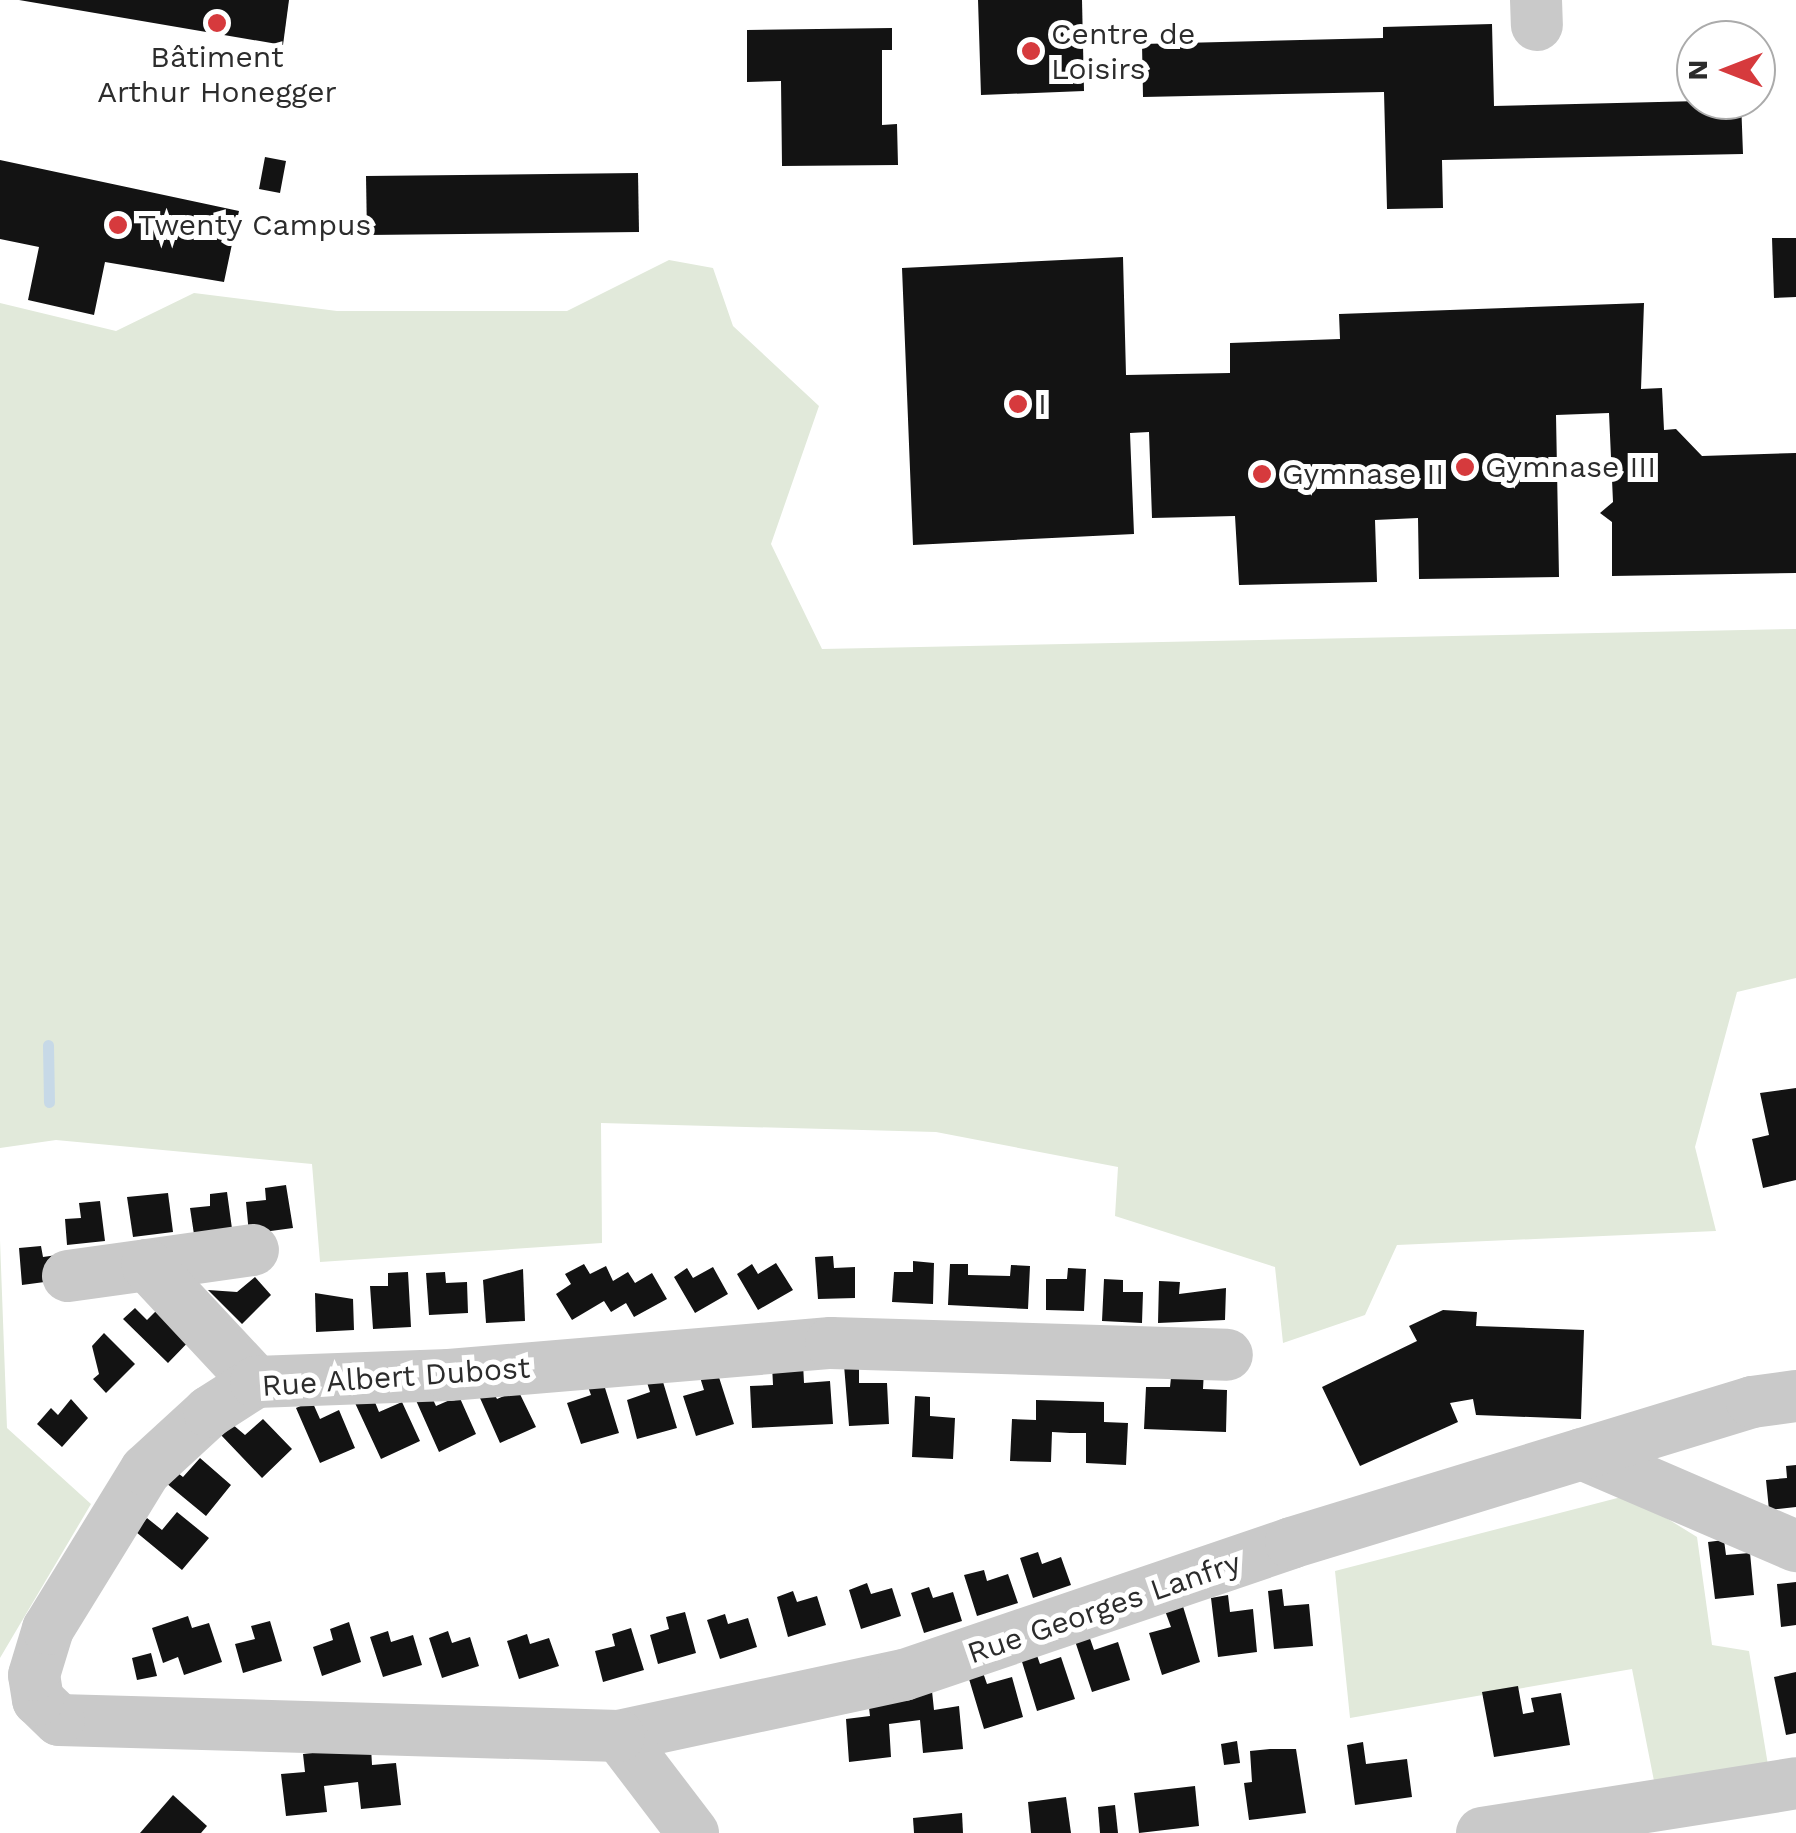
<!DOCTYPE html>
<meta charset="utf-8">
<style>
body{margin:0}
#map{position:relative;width:1796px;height:1833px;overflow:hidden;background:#fff;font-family:"Work Sans",sans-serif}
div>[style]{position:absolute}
.green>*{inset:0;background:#e1e9da}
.stream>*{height:11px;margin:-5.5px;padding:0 5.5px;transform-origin:5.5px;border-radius:5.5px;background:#c7d9e7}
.building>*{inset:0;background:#131313}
.minor>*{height:52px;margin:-26px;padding:0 26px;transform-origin:26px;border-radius:26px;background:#c9c9c9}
.dots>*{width:28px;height:28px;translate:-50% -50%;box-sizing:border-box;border:5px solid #fff;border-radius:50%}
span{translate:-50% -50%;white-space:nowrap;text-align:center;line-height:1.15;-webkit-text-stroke:10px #fff;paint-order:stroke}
.poi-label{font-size:30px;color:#2c2c2c}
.left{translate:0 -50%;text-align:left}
.street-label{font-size:30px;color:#2c2c2c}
.north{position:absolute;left:1676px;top:20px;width:100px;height:100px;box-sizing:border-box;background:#fff;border:2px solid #ababab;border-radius:50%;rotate:270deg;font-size:28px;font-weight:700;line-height:40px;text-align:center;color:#2c2c2c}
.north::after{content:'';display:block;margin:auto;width:35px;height:45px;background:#d63a3d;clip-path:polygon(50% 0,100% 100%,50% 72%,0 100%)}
</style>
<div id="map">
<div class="green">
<div style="clip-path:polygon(669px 260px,713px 268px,733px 326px,819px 406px,771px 544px,822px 649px,1796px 629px,1796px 978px,1737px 992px,1695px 1147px,1716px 1231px,1397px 1245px,1365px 1315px,1283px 1343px,1275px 1267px,1115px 1216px,1118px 1167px,936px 1132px,601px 1123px,602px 1243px,320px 1262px,312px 1164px,56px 1140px,0 1148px,0 303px,116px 331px,194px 293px,337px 311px,567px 311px)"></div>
<div style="clip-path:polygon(0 1240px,7px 1428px,91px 1504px,0 1658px)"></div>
<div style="clip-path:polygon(1629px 1495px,1697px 1537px,1712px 1645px,1749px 1651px,1768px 1765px,1655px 1786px,1632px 1669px,1350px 1718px,1335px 1571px)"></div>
</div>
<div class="stream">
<div style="left:48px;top:1045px;width:57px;rotate:89deg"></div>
</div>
<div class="building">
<div style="clip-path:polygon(19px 0,289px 0,283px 45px)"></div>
<div style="clip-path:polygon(978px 0,1082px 0,1084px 91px,981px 95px)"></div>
<div style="clip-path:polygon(1492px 24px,1494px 106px,1741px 100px,1743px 154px,1442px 160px,1443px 208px,1387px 209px,1384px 92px,1143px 97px,1142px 44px,1383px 38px,1383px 27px)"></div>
<div style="clip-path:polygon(892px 28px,892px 50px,882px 50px,882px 125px,897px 124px,898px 165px,782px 166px,781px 81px,747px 82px,747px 30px)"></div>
<div style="clip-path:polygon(265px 157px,286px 161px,280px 193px,259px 189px)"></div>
<div style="clip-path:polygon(0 160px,239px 211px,224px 282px,105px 262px,94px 315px,28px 300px,39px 247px,0 239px)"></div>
<div style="clip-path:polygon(638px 173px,639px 232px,367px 235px,366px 176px)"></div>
<div style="clip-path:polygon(1772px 238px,1796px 238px,1796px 297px,1774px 298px)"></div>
<div style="clip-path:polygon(1123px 257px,1126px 375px,1230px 373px,1230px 343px,1340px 339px,1339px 314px,1644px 303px,1641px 389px,1662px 388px,1664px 430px,1676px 429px,1702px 456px,1796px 453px,1796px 573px,1612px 576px,1612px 522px,1600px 513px,1613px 502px,1609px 413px,1556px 415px,1559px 577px,1419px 579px,1418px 518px,1375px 520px,1377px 582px,1239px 585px,1235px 516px,1152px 518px,1149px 432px,1130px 433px,1134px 534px,913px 545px,902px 268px)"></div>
<div style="clip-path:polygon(1796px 1088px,1796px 1180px,1763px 1188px,1752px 1139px,1769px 1135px,1760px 1093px)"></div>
<div style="clip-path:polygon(286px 1185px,293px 1228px,249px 1234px,246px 1202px,266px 1200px,265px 1188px)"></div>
<div style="clip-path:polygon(227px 1192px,233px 1236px,195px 1241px,190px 1208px,210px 1206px,210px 1194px)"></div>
<div style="clip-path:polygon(168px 1193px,173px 1232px,133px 1237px,127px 1197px)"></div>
<div style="clip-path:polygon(100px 1201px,105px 1241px,67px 1245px,65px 1219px,81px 1218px,79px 1203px)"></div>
<div style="clip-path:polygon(41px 1246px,43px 1257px,57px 1255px,52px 1281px,22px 1285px,19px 1248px)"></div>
<div style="clip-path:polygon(833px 1256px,834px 1268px,855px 1267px,855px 1298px,818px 1299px,815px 1257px)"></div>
<div style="clip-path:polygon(913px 1261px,934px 1263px,933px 1304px,892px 1302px,894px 1272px,913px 1272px)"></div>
<div style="clip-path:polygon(776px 1263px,793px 1290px,758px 1310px,737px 1274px,752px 1264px,758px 1274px)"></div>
<div style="clip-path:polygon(584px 1264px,590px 1274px,606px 1266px,613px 1281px,628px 1272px,635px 1283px,652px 1273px,667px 1299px,634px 1317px,626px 1303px,611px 1312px,604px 1301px,572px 1320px,556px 1294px,571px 1284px,565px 1274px)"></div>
<div style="clip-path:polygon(950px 1264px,968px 1264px,968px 1275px,1010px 1276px,1011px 1265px,1030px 1266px,1028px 1309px,948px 1305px)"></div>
<div style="clip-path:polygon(713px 1267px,728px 1294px,695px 1313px,674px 1277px,687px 1268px,693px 1278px)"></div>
<div style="clip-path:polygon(1068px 1268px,1086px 1269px,1084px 1311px,1046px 1310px,1046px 1279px,1067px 1279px)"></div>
<div style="clip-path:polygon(523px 1269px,525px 1321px,486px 1323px,483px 1280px)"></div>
<div style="clip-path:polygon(408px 1272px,411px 1327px,373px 1329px,370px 1286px,388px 1286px,388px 1273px)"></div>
<div style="clip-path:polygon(445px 1272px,446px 1283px,467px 1282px,468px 1313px,429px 1315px,426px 1273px)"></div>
<div style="clip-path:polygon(255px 1277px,271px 1295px,242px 1324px,208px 1290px,237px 1292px)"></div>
<div style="clip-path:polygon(1104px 1279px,1123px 1280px,1123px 1292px,1143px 1292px,1142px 1323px,1102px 1321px)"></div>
<div style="clip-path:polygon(1159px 1281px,1180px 1282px,1179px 1294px,1226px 1288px,1225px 1320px,1158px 1323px)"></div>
<div style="clip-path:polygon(315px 1293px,353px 1299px,354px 1330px,316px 1332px)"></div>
<div style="clip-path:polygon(166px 1301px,197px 1333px,168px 1363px,123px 1319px,135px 1308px,147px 1320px)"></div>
<div style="clip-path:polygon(1443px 1310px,1477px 1312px,1476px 1326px,1584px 1330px,1581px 1419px,1476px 1415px,1473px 1399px,1450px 1403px,1458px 1422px,1360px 1466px,1322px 1387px,1417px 1341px,1409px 1326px)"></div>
<div style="clip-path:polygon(104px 1333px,135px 1364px,106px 1393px,93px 1379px,99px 1374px,92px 1346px)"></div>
<div style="clip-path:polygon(803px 1363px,804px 1383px,830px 1381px,833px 1424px,752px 1428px,750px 1386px,773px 1385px,772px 1365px)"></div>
<div style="clip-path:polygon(844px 1365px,859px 1365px,859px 1383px,887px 1383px,889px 1424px,849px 1426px)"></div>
<div style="clip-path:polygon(716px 1368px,734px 1424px,696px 1436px,683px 1396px,704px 1390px,699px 1374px)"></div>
<div style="clip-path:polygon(1172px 1368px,1204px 1370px,1203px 1389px,1227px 1390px,1226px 1432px,1144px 1429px,1146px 1387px,1170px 1387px)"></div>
<div style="clip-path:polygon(660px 1372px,677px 1428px,637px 1439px,627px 1400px,650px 1392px,645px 1376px)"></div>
<div style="clip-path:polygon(601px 1375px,619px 1433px,581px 1444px,567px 1403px,591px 1395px,586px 1381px)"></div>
<div style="clip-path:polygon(489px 1384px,497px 1399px,518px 1390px,536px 1427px,500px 1443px,476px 1389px)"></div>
<div style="clip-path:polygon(428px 1389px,436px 1406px,459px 1396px,476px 1434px,439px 1452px,414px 1396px)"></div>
<div style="clip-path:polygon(372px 1395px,379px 1412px,402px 1402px,420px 1441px,381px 1459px,355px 1403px)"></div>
<div style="clip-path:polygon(915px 1396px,930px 1397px,930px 1416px,955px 1418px,953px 1459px,912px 1457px)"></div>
<div style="clip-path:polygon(71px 1399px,88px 1418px,62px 1447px,37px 1424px,51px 1408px,58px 1415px)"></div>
<div style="clip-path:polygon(1036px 1400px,1104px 1402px,1104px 1422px,1128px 1423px,1126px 1465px,1086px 1463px,1086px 1433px,1070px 1433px,1052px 1432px,1051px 1462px,1010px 1461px,1012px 1419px,1036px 1420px)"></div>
<div style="clip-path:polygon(312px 1401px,320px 1419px,339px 1410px,355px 1448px,320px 1463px,296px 1408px)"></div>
<div style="clip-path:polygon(263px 1419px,292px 1449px,262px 1478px,221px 1435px,232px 1424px,245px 1435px)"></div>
<div style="clip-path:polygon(200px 1458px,231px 1485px,206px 1516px,160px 1478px,170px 1467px,183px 1477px)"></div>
<div style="clip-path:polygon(1796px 1465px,1796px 1507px,1769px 1510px,1766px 1480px,1787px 1478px,1786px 1466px)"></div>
<div style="clip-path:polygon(177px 1512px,209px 1538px,182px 1570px,136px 1532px,147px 1518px,162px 1530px)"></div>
<div style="clip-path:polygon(1724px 1540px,1726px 1555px,1750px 1553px,1754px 1595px,1715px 1599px,1708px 1542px)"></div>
<div style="clip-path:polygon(1038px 1552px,1042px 1564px,1061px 1557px,1071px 1585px,1033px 1598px,1020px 1558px)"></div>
<div style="clip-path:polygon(984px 1570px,987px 1581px,1008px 1574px,1018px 1603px,977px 1616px,964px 1575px)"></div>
<div style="clip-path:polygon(1796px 1582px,1796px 1625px,1781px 1627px,1777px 1584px)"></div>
<div style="clip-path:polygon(867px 1583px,871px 1594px,892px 1588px,901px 1616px,861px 1629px,849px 1590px)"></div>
<div style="clip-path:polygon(929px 1587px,933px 1598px,953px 1592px,962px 1621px,924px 1633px,911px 1593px)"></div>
<div style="clip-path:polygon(1282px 1589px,1284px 1606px,1309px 1604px,1313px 1646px,1274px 1649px,1268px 1591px)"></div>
<div style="clip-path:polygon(793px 1591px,797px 1602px,817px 1596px,826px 1625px,788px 1637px,777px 1597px)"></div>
<div style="clip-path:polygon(1228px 1595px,1230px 1612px,1253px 1609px,1257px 1652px,1218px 1657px,1211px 1598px)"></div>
<div style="clip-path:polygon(1182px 1603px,1200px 1662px,1162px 1675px,1149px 1633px,1171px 1627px,1164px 1608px)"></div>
<div style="clip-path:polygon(685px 1612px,696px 1653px,658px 1664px,650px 1635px,669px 1629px,666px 1617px)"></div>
<div style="clip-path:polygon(725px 1614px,728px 1624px,748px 1618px,757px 1647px,720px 1659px,707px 1620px)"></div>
<div style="clip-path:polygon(188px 1616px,192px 1628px,209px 1623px,222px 1662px,184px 1675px,178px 1657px,163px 1663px,152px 1628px)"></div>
<div style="clip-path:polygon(270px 1621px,282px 1661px,243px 1673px,235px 1644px,255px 1639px,251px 1626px)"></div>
<div style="clip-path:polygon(349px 1622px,361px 1662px,322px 1676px,313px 1647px,333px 1640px,330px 1629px)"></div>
<div style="clip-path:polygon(631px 1628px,644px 1670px,603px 1682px,595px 1651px,615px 1646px,612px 1634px)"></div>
<div style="clip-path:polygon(1087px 1630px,1094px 1650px,1118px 1642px,1130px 1680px,1092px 1692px,1073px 1635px)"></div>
<div style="clip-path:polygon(388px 1631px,391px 1642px,413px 1635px,422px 1665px,383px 1677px,370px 1637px)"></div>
<div style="clip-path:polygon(448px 1631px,452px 1643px,470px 1637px,479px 1666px,442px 1678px,429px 1638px)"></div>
<div style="clip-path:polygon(527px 1634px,530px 1644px,549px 1638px,559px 1666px,519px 1679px,507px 1641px)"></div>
<div style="clip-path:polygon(1034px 1647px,1040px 1664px,1061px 1657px,1075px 1699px,1037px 1711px,1019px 1652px)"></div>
<div style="clip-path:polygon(151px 1653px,157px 1676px,137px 1680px,132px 1658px)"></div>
<div style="clip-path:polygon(980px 1664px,987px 1684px,1012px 1677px,1023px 1717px,984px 1729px,966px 1669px)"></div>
<div style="clip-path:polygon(1796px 1672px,1796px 1733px,1786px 1735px,1774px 1677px)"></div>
<div style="clip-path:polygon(1518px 1686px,1523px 1714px,1534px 1712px,1531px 1698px,1561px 1693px,1570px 1745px,1494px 1757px,1482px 1692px)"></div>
<div style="clip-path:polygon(932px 1691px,934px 1710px,959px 1706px,963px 1749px,923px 1753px,920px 1720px,889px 1724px,891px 1757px,849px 1762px,846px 1719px,870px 1716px,868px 1699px)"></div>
<div style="clip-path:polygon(1237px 1741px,1240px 1763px,1224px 1765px,1221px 1744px)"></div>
<div style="clip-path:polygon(1363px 1742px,1366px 1764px,1407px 1759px,1412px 1797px,1355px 1805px,1347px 1745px)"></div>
<div style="clip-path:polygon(371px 1747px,372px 1765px,396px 1763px,401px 1805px,361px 1809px,358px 1782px,324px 1786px,327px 1812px,286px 1816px,281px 1774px,305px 1772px,303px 1754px)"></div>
<div style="clip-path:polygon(1270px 1749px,1296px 1749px,1306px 1813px,1249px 1820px,1244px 1783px,1252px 1782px,1250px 1751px)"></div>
<div style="clip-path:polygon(1195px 1786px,1199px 1826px,1139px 1833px,1134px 1793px)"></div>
<div style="clip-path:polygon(173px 1795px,207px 1826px,201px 1833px,140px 1833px)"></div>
<div style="clip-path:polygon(1066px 1797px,1071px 1833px,1031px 1833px,1028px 1802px)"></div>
<div style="clip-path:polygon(1115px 1805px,1118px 1833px,1100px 1833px,1098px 1807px)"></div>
<div style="clip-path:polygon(962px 1813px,963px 1833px,914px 1833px,913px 1818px)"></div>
</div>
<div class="minor">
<div style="left:1536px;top:0;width:25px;rotate:88deg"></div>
<div style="left:147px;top:1265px;width:107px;rotate:-8.1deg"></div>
<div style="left:68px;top:1276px;width:80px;rotate:-7.9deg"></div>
<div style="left:147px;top:1265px;width:160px;rotate:47deg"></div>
<div style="left:1582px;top:1454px;width:233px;rotate:23.3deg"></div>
<div style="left:619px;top:1736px;width:291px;rotate:-12.1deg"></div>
<div style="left:904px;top:1675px;width:409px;rotate:-18.8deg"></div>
<div style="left:1291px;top:1543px;width:482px;rotate:-17deg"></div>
<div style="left:1752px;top:1402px;width:44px;rotate:-7.8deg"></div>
<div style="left:693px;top:1833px;width:122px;rotate:-127.3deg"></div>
<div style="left:619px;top:1736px;width:560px;rotate:-178.36deg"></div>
<div style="left:59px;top:1720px;width:29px;rotate:-136deg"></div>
<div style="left:38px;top:1700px;width:25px;rotate:-99deg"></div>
<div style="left:34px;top:1675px;width:48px;rotate:-73.1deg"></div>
<div style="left:48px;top:1629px;width:187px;rotate:-58.4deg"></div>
<div style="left:146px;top:1470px;width:86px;rotate:-42.6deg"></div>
<div style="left:209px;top:1412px;width:56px;rotate:-32.6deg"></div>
<div style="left:256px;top:1382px;width:193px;rotate:-2.1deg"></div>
<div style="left:449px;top:1375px;width:383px;rotate:-4.8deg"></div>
<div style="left:831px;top:1343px;width:396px;rotate:1.7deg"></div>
<div style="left:1482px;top:1833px;width:318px;rotate:-9deg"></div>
</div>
<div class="dots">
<div style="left:217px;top:23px;background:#d63a3d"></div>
<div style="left:1031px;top:51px;background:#d63a3d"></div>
<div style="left:118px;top:225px;background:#d63a3d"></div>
<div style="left:1018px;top:404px;background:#d63a3d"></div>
<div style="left:1465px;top:467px;background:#d63a3d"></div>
<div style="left:1262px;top:474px;background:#d63a3d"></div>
</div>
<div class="poi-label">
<span class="left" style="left:1051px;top:51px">Centre de<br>Loisirs</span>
<span style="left:217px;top:74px">Bâtiment<br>Arthur Honegger</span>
<span class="left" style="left:138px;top:225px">Twenty Campus</span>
<span class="left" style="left:1038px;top:404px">I</span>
<span class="left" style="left:1485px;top:467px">Gymnase III</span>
<span class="left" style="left:1282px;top:474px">Gymnase II</span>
</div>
<div class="street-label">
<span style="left:396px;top:1377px;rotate:-4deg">Rue Albert Dubost</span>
<span style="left:1104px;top:1608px;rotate:-19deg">Rue Georges Lanfry</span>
</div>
<div class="north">N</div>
</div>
